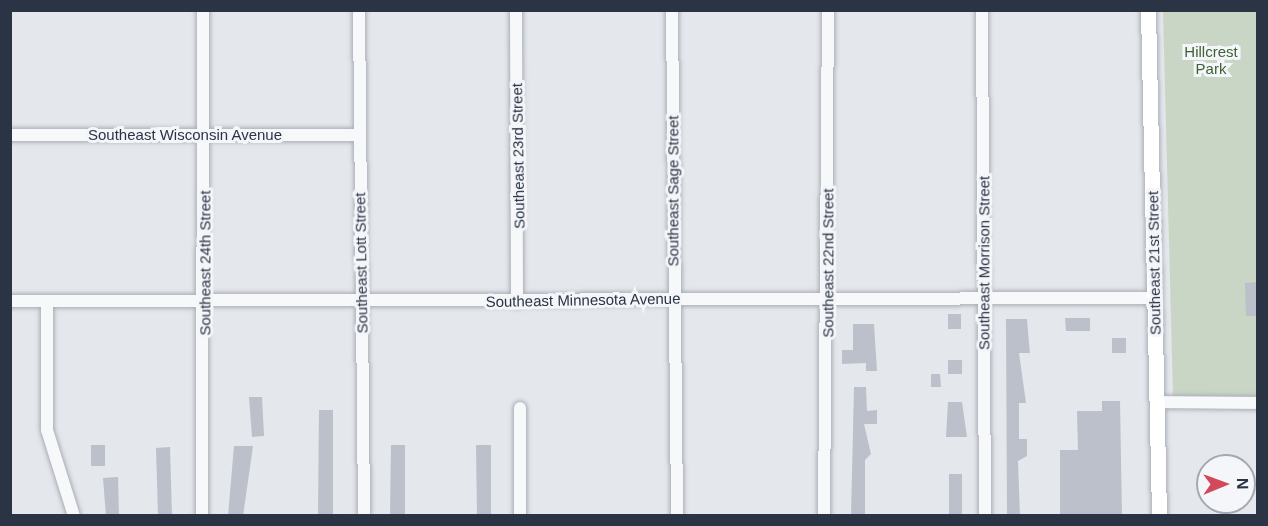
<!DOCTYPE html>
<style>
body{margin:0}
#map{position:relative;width:1268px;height:526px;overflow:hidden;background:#e4e7ec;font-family:Helvetica,sans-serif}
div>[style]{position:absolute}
.green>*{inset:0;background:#c9d6c5}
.building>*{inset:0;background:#bbc0ca}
.roads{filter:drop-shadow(0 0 2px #a9aeb7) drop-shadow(0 0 2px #a9aeb7)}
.minor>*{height:12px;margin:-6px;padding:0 6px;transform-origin:6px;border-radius:6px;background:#f7f8fa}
.major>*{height:15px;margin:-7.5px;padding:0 7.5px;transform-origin:7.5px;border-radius:7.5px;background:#fff}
span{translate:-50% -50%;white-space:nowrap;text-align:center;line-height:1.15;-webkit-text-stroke:6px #f4f6f9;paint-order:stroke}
.park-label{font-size:15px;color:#3f6138}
.street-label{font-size:15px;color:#2b3445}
.frame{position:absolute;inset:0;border:12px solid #2b3445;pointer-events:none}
.north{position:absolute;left:1196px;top:454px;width:60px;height:60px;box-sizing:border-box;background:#f4f6f9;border:2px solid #a4a8b1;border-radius:50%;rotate:89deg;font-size:16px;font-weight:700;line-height:24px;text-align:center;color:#2b3445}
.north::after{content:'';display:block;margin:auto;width:21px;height:27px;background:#d1495b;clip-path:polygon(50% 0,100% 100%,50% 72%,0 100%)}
</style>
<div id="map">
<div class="green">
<div style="clip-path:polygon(1163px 11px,1257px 11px,1257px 398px,1173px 397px)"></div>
</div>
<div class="building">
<div style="clip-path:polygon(1257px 282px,1257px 316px,1246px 316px,1245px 283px)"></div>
<div style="clip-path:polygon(948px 314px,961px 314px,961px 329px,948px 329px)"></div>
<div style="clip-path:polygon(1065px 318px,1090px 318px,1090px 331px,1066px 331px)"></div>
<div style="clip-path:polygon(1006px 319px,1027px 319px,1029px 343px,1030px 353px,1019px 353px,1026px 403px,1019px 403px,1019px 439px,1027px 439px,1027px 456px,1018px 461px,1020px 516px,1007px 516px)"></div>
<div style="clip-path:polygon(853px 324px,874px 324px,877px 371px,866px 371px,866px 363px,842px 364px,842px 350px,853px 350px)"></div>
<div style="clip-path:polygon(1112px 338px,1126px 338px,1126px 353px,1112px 353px)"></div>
<div style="clip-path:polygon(948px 360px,962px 360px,962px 374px,948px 374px)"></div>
<div style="clip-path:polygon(931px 374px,940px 374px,941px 387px,931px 387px)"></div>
<div style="clip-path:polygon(854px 387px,866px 387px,867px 411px,877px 410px,877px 424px,864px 424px,871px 454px,865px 460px,865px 516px,851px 516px)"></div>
<div style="clip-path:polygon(249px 397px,262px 397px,264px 436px,252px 437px)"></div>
<div style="clip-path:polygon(1102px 401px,1120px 401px,1122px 516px,1060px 516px,1060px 450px,1078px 450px,1077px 411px,1102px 411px)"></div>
<div style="clip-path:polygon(948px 402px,962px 402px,967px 437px,946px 437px)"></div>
<div style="clip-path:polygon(319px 410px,333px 410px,333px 516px,318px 516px)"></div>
<div style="clip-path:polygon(91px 445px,105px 445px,105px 466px,91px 466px)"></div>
<div style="clip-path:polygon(391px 445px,405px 445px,405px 516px,390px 516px)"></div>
<div style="clip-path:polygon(476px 445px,491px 445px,491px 516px,477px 516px)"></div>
<div style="clip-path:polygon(234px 446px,253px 446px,243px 516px,228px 516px)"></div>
<div style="clip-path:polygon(170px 447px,172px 516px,158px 516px,156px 448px)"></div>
<div style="clip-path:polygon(949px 474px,962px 474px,962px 516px,949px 516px)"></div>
<div style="clip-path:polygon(118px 477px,119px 516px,106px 516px,103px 478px)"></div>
</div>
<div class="roads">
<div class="minor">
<div style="left:359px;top:10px;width:506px;rotate:89.43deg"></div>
<div style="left:516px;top:10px;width:292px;rotate:89.8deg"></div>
<div style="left:672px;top:10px;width:506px;rotate:89.43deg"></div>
<div style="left:982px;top:10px;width:506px;rotate:89.66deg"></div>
<div style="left:10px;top:135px;width:350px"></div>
<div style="left:10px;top:301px;width:1145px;rotate:-0.15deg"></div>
<div style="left:47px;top:301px;width:129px;rotate:90deg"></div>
<div style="left:47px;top:430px;width:90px;rotate:72.6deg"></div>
<div style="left:1157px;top:402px;width:101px;rotate:0.6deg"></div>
<div style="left:520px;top:408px;width:108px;rotate:90deg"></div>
<div style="left:202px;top:516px;width:506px;rotate:-89.89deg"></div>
<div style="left:824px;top:516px;width:506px;rotate:-89.55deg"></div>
</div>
<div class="major">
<div style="left:1148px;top:10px;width:506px;rotate:88.75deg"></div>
</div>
</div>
<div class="park-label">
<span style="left:1211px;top:60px">Hillcrest<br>Park</span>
</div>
<div class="street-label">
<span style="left:185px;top:135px">Southeast Wisconsin Avenue</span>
<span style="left:518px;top:156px;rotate:-91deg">Southeast 23rd Street</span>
<span style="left:673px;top:191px;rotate:-90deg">Southeast Sage Street</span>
<span style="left:205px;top:263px;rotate:-90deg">Southeast 24th Street</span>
<span style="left:361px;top:263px;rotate:-91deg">Southeast Lott Street</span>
<span style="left:828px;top:263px;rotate:-90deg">Southeast 22nd Street</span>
<span style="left:984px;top:263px;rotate:-90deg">Southeast Morrison Street</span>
<span style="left:1154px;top:263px;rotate:-91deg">Southeast 21st Street</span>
<span style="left:583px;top:300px;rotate:-1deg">Southeast Minnesota Avenue</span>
</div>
<div class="frame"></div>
<div class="north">N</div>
</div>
